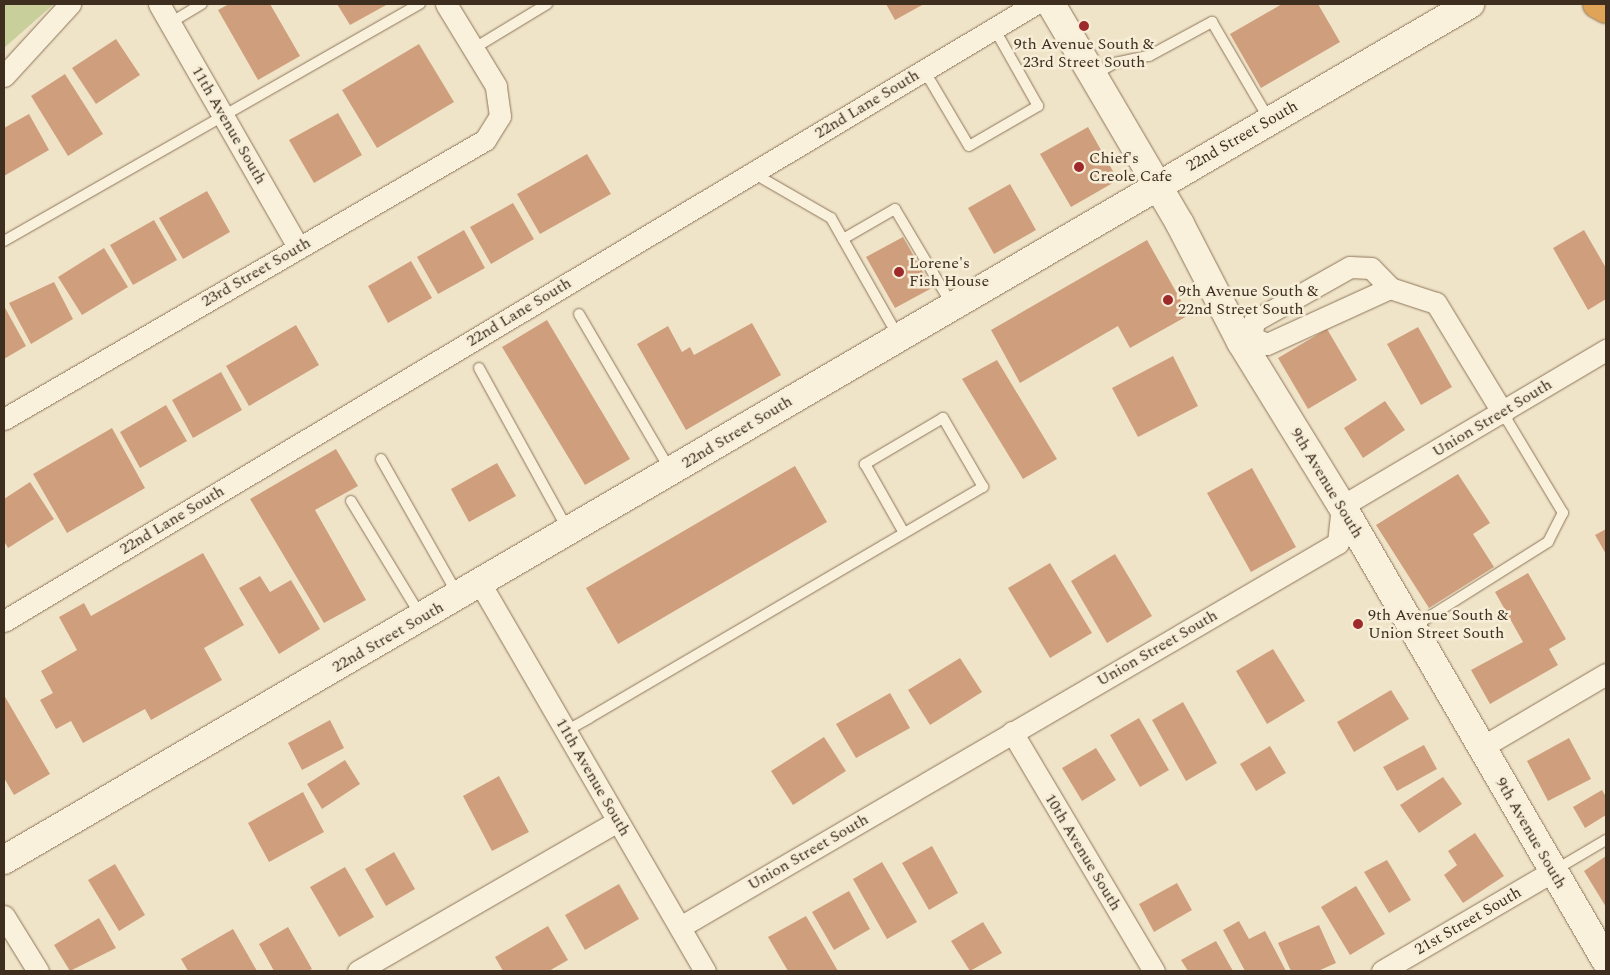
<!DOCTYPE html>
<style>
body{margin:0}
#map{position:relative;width:1610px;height:975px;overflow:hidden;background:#f0e4c8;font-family:Spectral,serif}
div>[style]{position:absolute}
.green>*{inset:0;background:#c9cf9b}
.building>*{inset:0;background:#cf9f7d}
.roads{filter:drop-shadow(0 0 1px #8d765c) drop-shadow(0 0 1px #8d765c)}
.lane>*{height:10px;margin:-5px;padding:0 5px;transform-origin:5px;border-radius:5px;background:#faf1dc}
.street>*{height:21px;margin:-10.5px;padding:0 10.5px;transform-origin:10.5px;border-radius:10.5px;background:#faf1dc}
.secondary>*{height:28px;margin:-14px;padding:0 14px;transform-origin:14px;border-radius:14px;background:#faf1dc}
.highway>*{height:28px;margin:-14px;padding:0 14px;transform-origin:14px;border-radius:14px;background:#e0a458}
.dots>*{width:14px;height:14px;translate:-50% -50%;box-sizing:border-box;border:2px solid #f7eed8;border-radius:50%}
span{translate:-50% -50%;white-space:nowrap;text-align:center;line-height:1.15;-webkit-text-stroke:5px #f7eed8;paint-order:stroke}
.poi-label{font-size:16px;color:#3d2e20}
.left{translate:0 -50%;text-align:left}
.street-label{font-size:16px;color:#3d2e20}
.frame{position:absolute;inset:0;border:5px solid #3d2e20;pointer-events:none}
</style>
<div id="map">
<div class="green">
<div style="clip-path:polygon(4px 4px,54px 4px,4px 48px)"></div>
</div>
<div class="building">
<div style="clip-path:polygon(229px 4px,270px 4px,300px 56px,258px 80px,218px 10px)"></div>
<div style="clip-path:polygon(337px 4px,388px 4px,350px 25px)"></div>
<div style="clip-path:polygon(886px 4px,924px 4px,895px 20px)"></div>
<div style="clip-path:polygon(1282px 4px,1318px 4px,1340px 42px,1261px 88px,1230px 34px)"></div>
<div style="clip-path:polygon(116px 39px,140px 75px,96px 104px,72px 68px)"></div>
<div style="clip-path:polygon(419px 44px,454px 102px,377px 148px,342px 90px)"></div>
<div style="clip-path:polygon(65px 74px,103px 134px,68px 156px,31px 96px)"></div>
<div style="clip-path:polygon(338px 113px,362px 155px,314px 183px,289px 140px)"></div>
<div style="clip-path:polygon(29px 114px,49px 150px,4px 176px,4px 128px)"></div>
<div style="clip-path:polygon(1088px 127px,1118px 180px,1071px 207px,1040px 154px)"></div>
<div style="clip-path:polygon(587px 154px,611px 194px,540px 234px,517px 194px)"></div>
<div style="clip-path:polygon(1010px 184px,1036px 230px,994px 254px,968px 208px)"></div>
<div style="clip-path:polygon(207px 191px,230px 232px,183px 259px,159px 218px)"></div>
<div style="clip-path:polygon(513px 203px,534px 239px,491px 264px,470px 227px)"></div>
<div style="clip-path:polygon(154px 220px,177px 260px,133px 285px,110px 245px)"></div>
<div style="clip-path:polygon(464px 230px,485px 268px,438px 294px,417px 257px)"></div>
<div style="clip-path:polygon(1584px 230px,1606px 268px,1606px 299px,1588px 310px,1553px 248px)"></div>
<div style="clip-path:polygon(903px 237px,932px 288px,895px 308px,866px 257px)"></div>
<div style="clip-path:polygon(1147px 240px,1189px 315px,1130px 348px,1118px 326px,1020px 383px,991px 330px)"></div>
<div style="clip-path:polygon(104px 248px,128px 287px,82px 315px,58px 277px)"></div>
<div style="clip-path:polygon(411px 261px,432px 298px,388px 323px,368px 286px)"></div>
<div style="clip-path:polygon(54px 282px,73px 319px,31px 344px,9px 303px)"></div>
<div style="clip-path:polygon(4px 306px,26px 346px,4px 359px)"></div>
<div style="clip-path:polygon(547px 320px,630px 459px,585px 485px,502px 347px)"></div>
<div style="clip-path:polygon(752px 323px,781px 375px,686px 430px,637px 344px,668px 326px,682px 352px,690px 347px,694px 355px)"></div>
<div style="clip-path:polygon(296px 325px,319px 365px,249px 406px,226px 366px)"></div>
<div style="clip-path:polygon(1418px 327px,1452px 387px,1421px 405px,1387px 344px)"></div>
<div style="clip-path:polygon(1327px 329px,1357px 380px,1308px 409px,1278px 358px)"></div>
<div style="clip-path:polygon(1173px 356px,1198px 406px,1138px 437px,1112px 388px)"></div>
<div style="clip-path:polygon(997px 360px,1057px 459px,1023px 479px,962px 379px)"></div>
<div style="clip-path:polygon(221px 372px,242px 410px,193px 438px,172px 400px)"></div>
<div style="clip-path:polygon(1385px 401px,1405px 430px,1363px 458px,1344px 428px)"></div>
<div style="clip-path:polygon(166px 405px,187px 441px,140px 468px,120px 432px)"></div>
<div style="clip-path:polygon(112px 428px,145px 488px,67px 533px,33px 474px)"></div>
<div style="clip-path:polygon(336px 449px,358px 486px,315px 510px,366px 600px,324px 623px,250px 499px)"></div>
<div style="clip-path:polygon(497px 463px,516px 496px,469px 522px,451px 489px)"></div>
<div style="clip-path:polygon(795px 466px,827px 522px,618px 644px,586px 588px)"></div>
<div style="clip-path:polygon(1252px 468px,1296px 547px,1251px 572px,1207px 493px)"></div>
<div style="clip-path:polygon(1458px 474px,1490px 523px,1473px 534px,1494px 567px,1429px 608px,1376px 525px)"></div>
<div style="clip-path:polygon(30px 482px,54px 519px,8px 548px,4px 541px,4px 499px)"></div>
<div style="clip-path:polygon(1606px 529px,1606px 554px,1595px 535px)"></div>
<div style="clip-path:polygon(203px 553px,244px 625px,204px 648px,222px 680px,151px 720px,145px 709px,83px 743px,71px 721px,56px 729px,40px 700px,53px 693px,41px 671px,77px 650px,59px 617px,84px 603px,91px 616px)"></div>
<div style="clip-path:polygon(1115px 554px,1152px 616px,1107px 643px,1071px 581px)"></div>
<div style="clip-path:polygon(1050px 563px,1092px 633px,1050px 658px,1008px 588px)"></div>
<div style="clip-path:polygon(1528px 573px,1566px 639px,1549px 649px,1558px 665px,1490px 704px,1471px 670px,1523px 642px,1495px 592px)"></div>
<div style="clip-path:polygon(260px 576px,270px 592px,291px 580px,320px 629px,279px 654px,239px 588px)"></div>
<div style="clip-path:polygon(1273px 649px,1305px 701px,1267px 724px,1236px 671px)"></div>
<div style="clip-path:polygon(960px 658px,982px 692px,930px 725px,908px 690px)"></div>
<div style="clip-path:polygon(1391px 690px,1409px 719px,1354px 752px,1337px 722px)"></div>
<div style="clip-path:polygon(890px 693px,910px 728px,856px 758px,836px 724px)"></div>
<div style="clip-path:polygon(4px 695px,50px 774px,14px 795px,4px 778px)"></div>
<div style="clip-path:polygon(1183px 702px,1217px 763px,1186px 781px,1152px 720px)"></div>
<div style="clip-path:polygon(1139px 718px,1169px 770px,1140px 787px,1110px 735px)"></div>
<div style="clip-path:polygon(330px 720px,344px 748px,302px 770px,288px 743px)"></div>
<div style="clip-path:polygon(824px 737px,846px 771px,793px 805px,771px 771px)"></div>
<div style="clip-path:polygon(1569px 738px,1591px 779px,1548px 801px,1527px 761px)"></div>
<div style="clip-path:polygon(1424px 745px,1437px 769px,1397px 791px,1383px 767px)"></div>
<div style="clip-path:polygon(1270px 746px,1286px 773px,1256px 791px,1240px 764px)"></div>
<div style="clip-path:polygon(1096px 748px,1116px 780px,1082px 801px,1062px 768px)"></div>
<div style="clip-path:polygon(345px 760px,360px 784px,322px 809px,307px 784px)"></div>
<div style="clip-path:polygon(499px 776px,529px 832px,492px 851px,463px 796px)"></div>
<div style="clip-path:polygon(1443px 777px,1462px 804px,1419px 833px,1400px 805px)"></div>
<div style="clip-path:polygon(1602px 790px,1606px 797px,1606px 815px,1585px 828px,1573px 807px)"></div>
<div style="clip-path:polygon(303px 792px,324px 832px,269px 862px,248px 823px)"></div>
<div style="clip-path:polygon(1475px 833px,1504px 876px,1463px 903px,1444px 875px,1457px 865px,1448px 851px)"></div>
<div style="clip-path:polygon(932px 846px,958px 893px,929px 910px,902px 863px)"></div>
<div style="clip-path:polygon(394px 852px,415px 889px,386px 906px,365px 869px)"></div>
<div style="clip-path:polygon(1606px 856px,1606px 907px,1584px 871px)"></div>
<div style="clip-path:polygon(1387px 860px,1411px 900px,1389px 913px,1364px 872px)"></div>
<div style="clip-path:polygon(882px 862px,917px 922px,887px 939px,853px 879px)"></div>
<div style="clip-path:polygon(115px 864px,145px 915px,119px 931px,88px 880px)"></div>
<div style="clip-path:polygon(345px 867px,374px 917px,339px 937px,310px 887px)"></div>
<div style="clip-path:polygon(1177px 883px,1192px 910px,1154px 932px,1139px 904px)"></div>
<div style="clip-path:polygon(619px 884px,639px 919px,585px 950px,565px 915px)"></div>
<div style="clip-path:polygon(1356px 886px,1385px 934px,1350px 955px,1321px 907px)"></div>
<div style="clip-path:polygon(849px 891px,870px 929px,834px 950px,812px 912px)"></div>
<div style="clip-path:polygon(806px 916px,838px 971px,788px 971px,768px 937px)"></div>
<div style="clip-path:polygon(99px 918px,116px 948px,70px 971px,54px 945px)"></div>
<div style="clip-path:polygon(1239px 921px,1249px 939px,1265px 931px,1286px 971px,1245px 971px,1223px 930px)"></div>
<div style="clip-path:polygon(983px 922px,1002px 953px,970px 971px,951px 941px)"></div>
<div style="clip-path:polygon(1319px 925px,1336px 963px,1318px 971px,1291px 971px,1278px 943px)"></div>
<div style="clip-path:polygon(548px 926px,568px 960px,549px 971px,503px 971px,495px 957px)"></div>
<div style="clip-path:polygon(288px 927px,312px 969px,308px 971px,274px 971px,259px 944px)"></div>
<div style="clip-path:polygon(233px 929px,257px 971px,188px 971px,181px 959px)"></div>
<div style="clip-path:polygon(1216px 941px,1233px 971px,1188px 971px,1181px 960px)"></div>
</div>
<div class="roads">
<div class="lane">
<div style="left:170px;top:23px;width:37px;rotate:-31deg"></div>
<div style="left:473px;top:49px;width:87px;rotate:-31.3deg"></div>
<div style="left:924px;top:70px;width:88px;rotate:59.4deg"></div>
<div style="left:969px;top:146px;width:80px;rotate:-30.1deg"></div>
<div style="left:1038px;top:106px;width:90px;rotate:-119.4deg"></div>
<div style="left:1094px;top:75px;width:24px;rotate:-30deg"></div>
<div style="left:1115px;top:63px;width:35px;rotate:-12deg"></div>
<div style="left:1149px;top:56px;width:72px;rotate:-28.4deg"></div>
<div style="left:1212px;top:22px;width:113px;rotate:59.6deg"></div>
<div style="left:753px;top:173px;width:90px;rotate:30deg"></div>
<div style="left:831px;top:218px;width:136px;rotate:60.4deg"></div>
<div style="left:843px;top:239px;width:60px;rotate:-30deg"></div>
<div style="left:895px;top:209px;width:112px;rotate:59.3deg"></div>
<div style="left:4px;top:241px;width:479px;rotate:-29.7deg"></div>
<div style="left:579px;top:314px;width:181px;rotate:59.7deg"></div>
<div style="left:479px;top:368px;width:185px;rotate:61.2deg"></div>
<div style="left:381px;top:459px;width:156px;rotate:60.5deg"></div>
<div style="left:351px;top:501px;width:135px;rotate:58.7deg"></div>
<div style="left:1413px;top:627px;width:160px;rotate:-32.2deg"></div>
<div style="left:1548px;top:542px;width:33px;rotate:-63deg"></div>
<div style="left:1563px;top:513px;width:117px;rotate:-121deg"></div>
<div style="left:566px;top:731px;width:26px;rotate:-29deg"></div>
<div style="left:589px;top:718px;width:457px;rotate:-30.4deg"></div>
<div style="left:983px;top:487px;width:80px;rotate:-120.1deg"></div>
<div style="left:943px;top:418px;width:91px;rotate:149.5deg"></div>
<div style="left:865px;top:464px;width:79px;rotate:60.5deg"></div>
<div style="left:1555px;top:870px;width:59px;rotate:-30.5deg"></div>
</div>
<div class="street">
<div style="left:159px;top:4px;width:280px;rotate:60.2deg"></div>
<div style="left:4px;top:76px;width:98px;rotate:-47.5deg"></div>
<div style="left:1251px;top:337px;width:16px;rotate:-79deg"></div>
<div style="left:1254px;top:321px;width:110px;rotate:-29.4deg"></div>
<div style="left:1350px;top:267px;width:21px;rotate:3deg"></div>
<div style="left:1371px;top:268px;width:28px;rotate:46deg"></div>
<div style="left:1390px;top:288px;width:48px;rotate:18.1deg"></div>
<div style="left:1436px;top:303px;width:129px;rotate:58.7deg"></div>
<div style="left:1251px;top:337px;width:17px;rotate:24deg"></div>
<div style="left:1267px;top:344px;width:135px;rotate:-24.5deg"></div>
<div style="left:4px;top:419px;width:556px;rotate:-30.12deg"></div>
<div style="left:485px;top:140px;width:28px;rotate:-58deg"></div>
<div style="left:500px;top:116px;width:30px;rotate:-98deg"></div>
<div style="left:496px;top:86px;width:96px;rotate:-121.4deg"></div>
<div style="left:480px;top:583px;width:449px;rotate:59.9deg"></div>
<div style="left:4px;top:621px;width:1202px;rotate:-30.9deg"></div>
<div style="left:1012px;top:732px;width:278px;rotate:59.3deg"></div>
<div style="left:1482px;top:747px;width:144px;rotate:-30.5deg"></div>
<div style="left:4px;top:916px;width:65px;rotate:58.3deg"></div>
<div style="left:680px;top:927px;width:762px;rotate:-30.27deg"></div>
<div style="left:1338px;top:543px;width:37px;rotate:-84deg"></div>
<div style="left:1342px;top:506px;width:307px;rotate:-30.6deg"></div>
<div style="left:358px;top:971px;width:300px;rotate:-30deg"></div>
<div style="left:1382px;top:971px;width:198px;rotate:-30.3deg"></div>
</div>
<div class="secondary">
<div style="left:1051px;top:4px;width:255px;rotate:59.6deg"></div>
<div style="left:1180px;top:224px;width:133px;rotate:62.7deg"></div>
<div style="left:1241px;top:342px;width:193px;rotate:58.4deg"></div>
<div style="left:1342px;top:506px;width:526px;rotate:59.88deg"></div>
<div style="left:4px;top:860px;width:1698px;rotate:-30.28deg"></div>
</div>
<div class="highway">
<div style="left:1597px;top:4px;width:10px;rotate:29deg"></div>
</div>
</div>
<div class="dots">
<div style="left:1084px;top:26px;background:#9e2a2b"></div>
<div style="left:1079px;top:167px;background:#9e2a2b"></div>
<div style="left:899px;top:272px;background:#9e2a2b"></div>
<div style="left:1168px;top:300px;background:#9e2a2b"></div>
<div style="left:1358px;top:624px;background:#9e2a2b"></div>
</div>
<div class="poi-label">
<span style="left:1084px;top:53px">9th Avenue South &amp;<br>23rd Street South</span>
<span class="left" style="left:1089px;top:167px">Chief's<br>Creole Cafe</span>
<span class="left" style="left:909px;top:272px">Lorene's<br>Fish House</span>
<span class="left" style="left:1178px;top:300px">9th Avenue South &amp;<br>22nd Street South</span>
<span class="left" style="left:1368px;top:624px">9th Avenue South &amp;<br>Union Street South</span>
</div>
<div class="street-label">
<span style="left:867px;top:104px;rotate:-31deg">22nd Lane South</span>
<span style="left:229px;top:125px;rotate:60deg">11th Avenue South</span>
<span style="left:1242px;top:136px;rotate:-30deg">22nd Street South</span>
<span style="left:256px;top:272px;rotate:-30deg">23rd Street South</span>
<span style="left:519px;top:312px;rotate:-31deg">22nd Lane South</span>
<span style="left:1492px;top:418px;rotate:-31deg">Union Street South</span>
<span style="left:737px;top:432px;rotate:-31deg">22nd Street South</span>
<span style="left:1327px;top:483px;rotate:59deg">9th Avenue South</span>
<span style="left:172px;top:520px;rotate:-31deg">22nd Lane South</span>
<span style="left:388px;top:637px;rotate:-30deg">22nd Street South</span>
<span style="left:1157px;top:648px;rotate:-30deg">Union Street South</span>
<span style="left:593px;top:777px;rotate:60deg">11th Avenue South</span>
<span style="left:1531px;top:833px;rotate:60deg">9th Avenue South</span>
<span style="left:808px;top:852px;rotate:-30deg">Union Street South</span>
<span style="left:1083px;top:852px;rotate:59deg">10th Avenue South</span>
<span style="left:1468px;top:921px;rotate:-30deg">21st Street South</span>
</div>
<div class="frame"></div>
</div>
